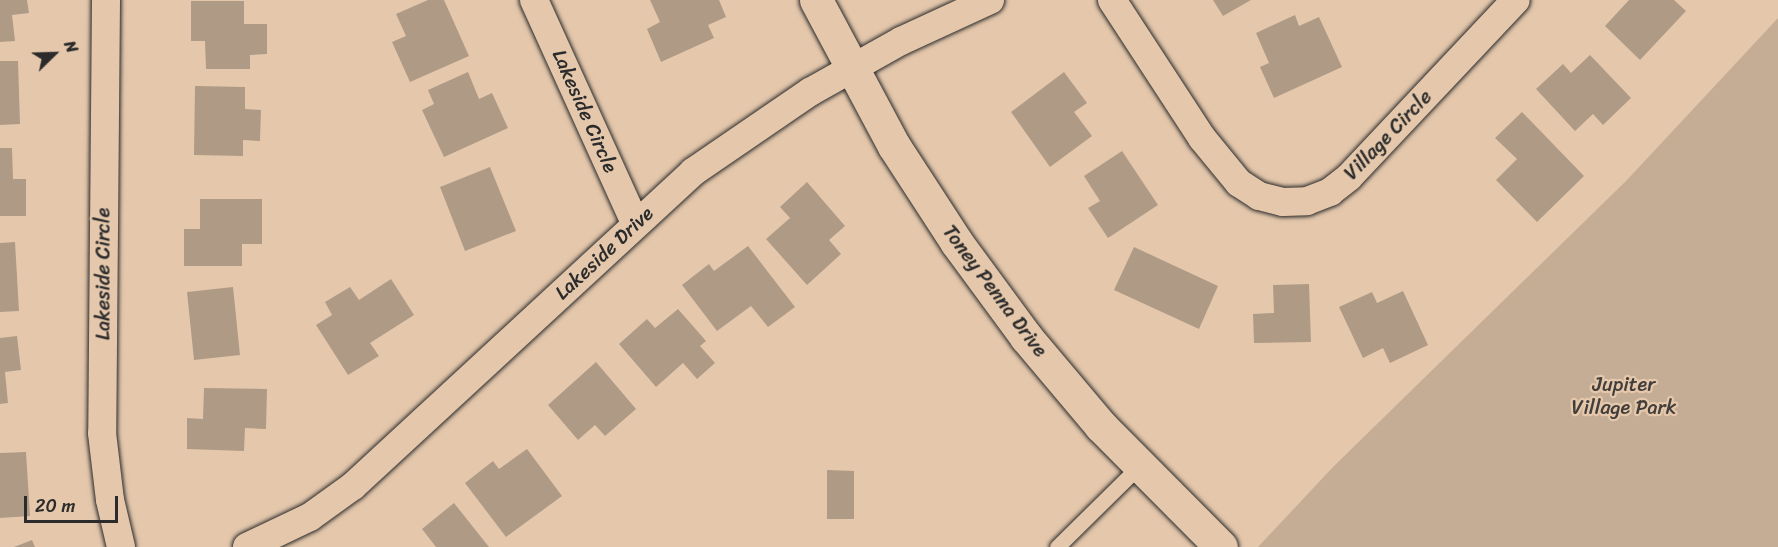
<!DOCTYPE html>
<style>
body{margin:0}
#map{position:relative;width:1778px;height:547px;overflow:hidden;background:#e5c8ac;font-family:Sriracha,sans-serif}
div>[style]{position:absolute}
.green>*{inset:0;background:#c4ac95}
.building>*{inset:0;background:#af9a86}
.roads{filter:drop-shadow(0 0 2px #2b2b2b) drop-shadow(0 0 2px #2b2b2b)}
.service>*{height:15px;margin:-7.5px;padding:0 7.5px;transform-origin:7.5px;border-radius:7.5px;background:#e5c8ac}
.minor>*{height:28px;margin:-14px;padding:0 14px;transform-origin:14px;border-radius:14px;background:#e5c8ac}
.tertiary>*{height:33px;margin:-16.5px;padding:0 16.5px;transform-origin:16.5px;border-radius:16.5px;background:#e5c8ac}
span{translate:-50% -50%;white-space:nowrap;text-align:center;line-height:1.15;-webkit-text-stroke:4.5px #e5c8ac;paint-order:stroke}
.street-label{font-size:20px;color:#2b2b2b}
.park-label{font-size:20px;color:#423e3b}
.north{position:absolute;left:24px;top:24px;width:60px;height:60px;-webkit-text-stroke:4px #e5c8ac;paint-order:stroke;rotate:67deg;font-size:16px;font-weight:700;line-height:24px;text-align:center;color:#2b2b2b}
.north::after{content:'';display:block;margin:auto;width:21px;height:27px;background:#2b2b2b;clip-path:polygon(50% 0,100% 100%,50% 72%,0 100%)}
.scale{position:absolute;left:24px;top:496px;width:94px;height:27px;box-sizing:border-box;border:3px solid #2b2b2b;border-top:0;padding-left:8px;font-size:18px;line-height:21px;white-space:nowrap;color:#2b2b2b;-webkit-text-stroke:4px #e5c8ac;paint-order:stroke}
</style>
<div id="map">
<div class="green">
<div style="clip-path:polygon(1778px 18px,1778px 547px,1258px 547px,1333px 467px,1627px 180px)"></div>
</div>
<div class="building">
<div style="clip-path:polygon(0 0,27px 0,29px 13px,12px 15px,15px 41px,0 42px)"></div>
<div style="clip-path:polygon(428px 0,444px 0,469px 56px,410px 82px,392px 42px,406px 36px,396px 14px)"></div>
<div style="clip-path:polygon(650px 0,719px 0,726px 17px,708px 25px,714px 38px,661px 62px,647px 29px,660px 22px)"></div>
<div style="clip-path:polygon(1213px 0,1251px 0,1223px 16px)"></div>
<div style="clip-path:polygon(1629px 0,1674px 0,1686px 11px,1640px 60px,1605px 26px)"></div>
<div style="clip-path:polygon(191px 1px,244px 1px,244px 24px,267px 24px,267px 54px,250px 55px,250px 69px,206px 69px,205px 41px,191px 41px)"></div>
<div style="clip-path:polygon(1295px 15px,1299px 26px,1319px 17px,1342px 67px,1274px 98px,1260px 67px,1269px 63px,1256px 33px)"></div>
<div style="clip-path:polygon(1590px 55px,1631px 98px,1603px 125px,1593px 114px,1575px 131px,1536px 89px,1563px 64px,1571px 73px)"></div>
<div style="clip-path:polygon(0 61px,18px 61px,20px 124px,0 125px)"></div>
<div style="clip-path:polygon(468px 72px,479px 99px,492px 93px,508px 128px,444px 157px,422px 110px,434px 104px,428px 90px)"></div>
<div style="clip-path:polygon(1064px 72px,1087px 103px,1074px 112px,1092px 136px,1050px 167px,1011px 112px)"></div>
<div style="clip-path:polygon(195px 86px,245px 87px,245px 109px,261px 110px,260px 141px,243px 140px,243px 156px,194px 155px)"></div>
<div style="clip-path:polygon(1522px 112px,1584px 176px,1537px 222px,1496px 180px,1517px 159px,1495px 138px)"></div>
<div style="clip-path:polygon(0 148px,12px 148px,13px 179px,26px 179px,26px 216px,0 216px)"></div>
<div style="clip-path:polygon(1122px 151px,1158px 205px,1108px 238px,1088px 208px,1100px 201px,1084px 176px)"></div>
<div style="clip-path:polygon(490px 167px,516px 231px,465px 251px,440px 187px)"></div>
<div style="clip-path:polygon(807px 182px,845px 226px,829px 240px,841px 254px,807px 285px,766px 239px,790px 218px,780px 207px)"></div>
<div style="clip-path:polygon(200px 199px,262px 199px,262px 244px,242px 244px,242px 266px,184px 266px,184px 229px,200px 229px)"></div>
<div style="clip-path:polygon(15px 242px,19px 311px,0 312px,0 243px)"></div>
<div style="clip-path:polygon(748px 246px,795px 307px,768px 327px,751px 306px,717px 331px,682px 285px,709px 264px,714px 271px)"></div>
<div style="clip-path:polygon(1134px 247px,1218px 286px,1199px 329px,1114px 290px)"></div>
<div style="clip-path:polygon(391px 279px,414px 315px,370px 343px,379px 356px,348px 375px,316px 325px,332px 315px,325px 302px,350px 287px,359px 300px)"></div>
<div style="clip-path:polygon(1309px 284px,1311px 342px,1254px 343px,1253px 314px,1274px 313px,1273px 285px)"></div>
<div style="clip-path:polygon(233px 287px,240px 355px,194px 360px,187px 292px)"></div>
<div style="clip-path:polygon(1403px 291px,1428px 345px,1390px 363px,1383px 348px,1363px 358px,1339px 307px,1372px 292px,1377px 303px)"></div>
<div style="clip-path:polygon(678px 309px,706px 341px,700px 346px,715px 363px,697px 379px,683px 363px,656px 387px,619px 344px,647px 319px,655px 328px)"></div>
<div style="clip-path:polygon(17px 336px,21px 370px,5px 372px,8px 403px,0 404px,0 338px)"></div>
<div style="clip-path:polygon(596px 362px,636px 409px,605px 436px,595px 425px,578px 440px,548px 405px)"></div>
<div style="clip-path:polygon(204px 388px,267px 389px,266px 429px,245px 428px,244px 451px,187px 449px,187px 418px,203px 419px)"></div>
<div style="clip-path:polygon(527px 449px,562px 496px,506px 537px,465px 483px,493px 461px,499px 469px)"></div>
<div style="clip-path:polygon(26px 452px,30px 516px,0 518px,0 453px)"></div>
<div style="clip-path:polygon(827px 470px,854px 471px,854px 519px,827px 519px)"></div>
<div style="clip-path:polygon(454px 503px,489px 547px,436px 547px,422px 529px)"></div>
<div style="clip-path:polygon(32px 540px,35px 547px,14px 547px)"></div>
</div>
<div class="roads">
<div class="service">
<div style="left:1057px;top:547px;width:115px;rotate:-44.6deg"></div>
</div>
<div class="minor">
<div style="left:106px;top:0;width:433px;rotate:90.5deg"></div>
<div style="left:102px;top:433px;width:67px;rotate:83.2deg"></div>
<div style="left:110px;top:500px;width:48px;rotate:76.8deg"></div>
<div style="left:534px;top:0;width:245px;rotate:65.6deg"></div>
<div style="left:1112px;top:0;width:165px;rotate:56.9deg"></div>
<div style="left:1202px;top:138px;width:58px;rotate:50.6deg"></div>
<div style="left:1239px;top:183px;width:24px;rotate:33deg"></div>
<div style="left:1259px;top:196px;width:25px;rotate:14deg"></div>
<div style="left:1283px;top:202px;width:24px;rotate:-2deg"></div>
<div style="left:1307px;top:201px;width:25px;rotate:-21deg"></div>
<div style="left:1330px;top:192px;width:24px;rotate:-38deg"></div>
<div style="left:1349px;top:177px;width:243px;rotate:-46.7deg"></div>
<div style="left:247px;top:547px;width:70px;rotate:-25.5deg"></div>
<div style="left:310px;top:517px;width:53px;rotate:-35.8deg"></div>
<div style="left:353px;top:486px;width:463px;rotate:-42.7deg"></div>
<div style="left:693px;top:172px;width:142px;rotate:-34.4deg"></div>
<div style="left:810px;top:92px;width:104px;rotate:-29.3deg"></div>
<div style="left:901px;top:41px;width:98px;rotate:-24.7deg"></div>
</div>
<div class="tertiary">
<div style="left:816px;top:0;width:166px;rotate:61.9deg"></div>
<div style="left:894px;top:146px;width:116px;rotate:57deg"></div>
<div style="left:957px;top:243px;width:117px;rotate:53.7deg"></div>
<div style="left:1026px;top:337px;width:116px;rotate:49.9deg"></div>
<div style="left:1101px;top:426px;width:170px;rotate:45.2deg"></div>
</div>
</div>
<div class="street-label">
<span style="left:585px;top:111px;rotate:66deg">Lakeside Circle</span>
<span style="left:1388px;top:135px;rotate:-46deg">Village Circle</span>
<span style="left:604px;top:253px;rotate:-43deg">Lakeside Drive</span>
<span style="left:103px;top:274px;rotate:-90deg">Lakeside Circle</span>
<span style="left:995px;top:291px;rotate:53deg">Toney Penna Drive</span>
</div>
<div class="park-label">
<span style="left:1624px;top:396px">Jupiter<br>Village Park</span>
</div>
<div class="north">N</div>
<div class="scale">20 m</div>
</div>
